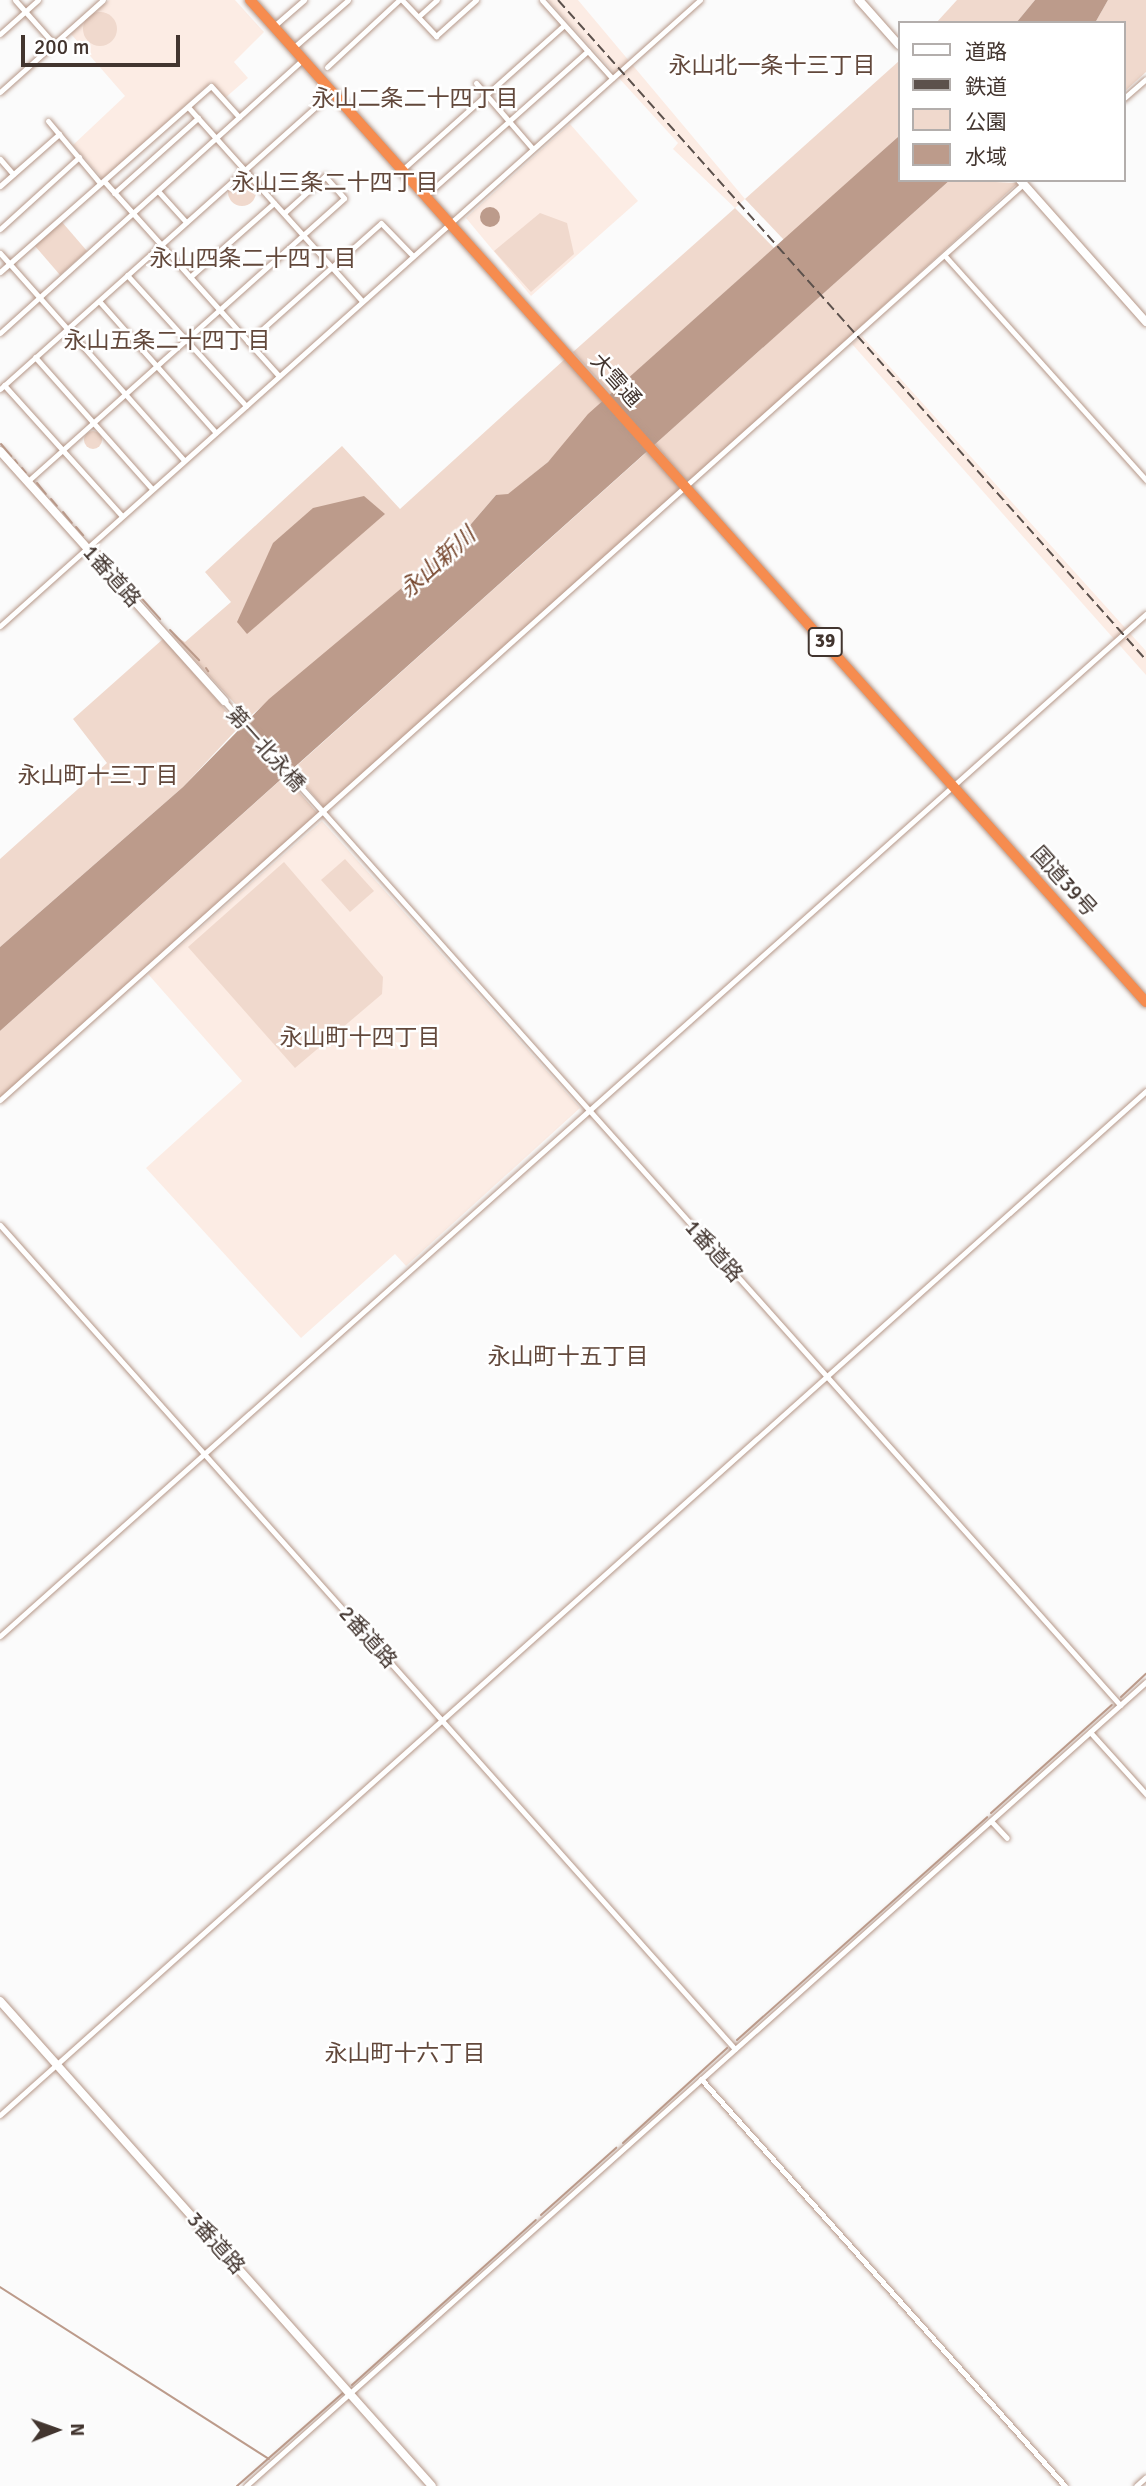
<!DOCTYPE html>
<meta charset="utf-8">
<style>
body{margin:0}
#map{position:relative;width:1146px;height:2486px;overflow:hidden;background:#fbfbfb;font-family:Signika,"Noto Sans JP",sans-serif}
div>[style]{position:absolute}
.built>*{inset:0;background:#fcece4}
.green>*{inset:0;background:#f0d9cd}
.round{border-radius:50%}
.water>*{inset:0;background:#bc9b8b}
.stream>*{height:2px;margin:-1px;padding:0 1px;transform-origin:1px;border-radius:1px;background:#bc9b8b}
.roads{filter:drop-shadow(0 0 2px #b59788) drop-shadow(0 0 2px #b59788)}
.street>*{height:5px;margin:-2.5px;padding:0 2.5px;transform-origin:2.5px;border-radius:2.5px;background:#fff}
.secondary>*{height:8px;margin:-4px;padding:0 4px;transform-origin:4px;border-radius:4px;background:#fff}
.highway>*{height:10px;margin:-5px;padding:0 5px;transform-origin:5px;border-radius:5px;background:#f68c4f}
.rail>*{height:2px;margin-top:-1px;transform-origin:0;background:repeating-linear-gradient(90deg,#5c514c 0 10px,transparent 0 15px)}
span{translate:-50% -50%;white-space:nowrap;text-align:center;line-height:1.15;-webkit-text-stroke:5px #fff;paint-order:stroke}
.shield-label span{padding:2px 5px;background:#fff;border:2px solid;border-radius:5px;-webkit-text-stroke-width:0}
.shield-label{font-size:19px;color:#42352f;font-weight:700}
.street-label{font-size:21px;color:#42352f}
.neighbourhood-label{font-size:23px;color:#62483b}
.water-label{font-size:23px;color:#77472e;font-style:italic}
.legend{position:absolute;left:898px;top:21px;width:228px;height:161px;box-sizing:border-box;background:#fff;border:2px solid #b3aeac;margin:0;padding:9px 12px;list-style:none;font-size:21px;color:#42352f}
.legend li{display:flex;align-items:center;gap:14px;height:35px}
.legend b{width:35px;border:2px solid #b3aeac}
.north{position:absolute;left:21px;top:2395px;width:70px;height:70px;-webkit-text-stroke:5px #fff;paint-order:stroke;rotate:89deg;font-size:19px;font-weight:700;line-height:28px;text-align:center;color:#42352f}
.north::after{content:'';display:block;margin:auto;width:24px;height:32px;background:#42352f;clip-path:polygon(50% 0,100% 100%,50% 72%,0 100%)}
.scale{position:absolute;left:21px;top:35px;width:159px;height:32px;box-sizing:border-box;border:4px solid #42352f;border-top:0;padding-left:9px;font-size:21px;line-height:24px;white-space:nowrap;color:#42352f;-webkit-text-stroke:5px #fff;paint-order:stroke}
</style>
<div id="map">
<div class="built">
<div style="clip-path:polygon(109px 0,235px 0,264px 32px,234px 62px,248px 78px,225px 98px,211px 82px,103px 179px,73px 145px,125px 96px,71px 34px)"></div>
<div style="clip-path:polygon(548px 0,578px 0,745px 199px,735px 208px,673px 149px,678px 143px)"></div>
<div style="clip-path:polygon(570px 124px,638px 201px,531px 296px,466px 218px)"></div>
<div style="clip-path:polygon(862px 336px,1146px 651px,1146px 675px,852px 344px)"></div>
<div style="clip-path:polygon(322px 821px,580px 1108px,406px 1266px,395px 1254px,301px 1338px,146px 1168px,242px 1081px,148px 974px)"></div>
</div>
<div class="green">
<div style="clip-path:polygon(957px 0,1035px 0,1016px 23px,936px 23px)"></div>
<div style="clip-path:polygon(1108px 0,1146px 0,1146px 72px,1123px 93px,1123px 23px,1095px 23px)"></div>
<div class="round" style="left:83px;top:12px;width:34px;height:34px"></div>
<div style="clip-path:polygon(899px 61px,899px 136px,784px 240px,745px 199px)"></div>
<div class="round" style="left:228px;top:178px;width:28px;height:28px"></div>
<div style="clip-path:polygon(950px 180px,1018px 183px,688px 484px,655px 444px)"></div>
<div style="clip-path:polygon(735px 208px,774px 248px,611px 394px,573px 352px)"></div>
<div style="clip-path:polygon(540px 213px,567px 223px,574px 254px,531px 292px,494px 251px)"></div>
<div style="clip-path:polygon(62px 222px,87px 251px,60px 275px,35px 246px)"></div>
<div style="clip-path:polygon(565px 359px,603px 401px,548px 462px,508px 495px,496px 495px,453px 545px,248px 718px,170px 633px,185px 642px,231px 602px,205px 572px,342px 446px,400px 509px)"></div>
<div class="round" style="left:84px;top:431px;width:18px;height:18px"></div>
<div style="clip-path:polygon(649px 450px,682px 489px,325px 809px,292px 770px)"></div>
<div style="clip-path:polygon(163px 639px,240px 726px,183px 787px,0 947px,0 859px,107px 763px,73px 719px)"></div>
<div style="clip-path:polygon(285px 776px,319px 815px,0 1098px,0 1031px)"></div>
<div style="clip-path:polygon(345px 859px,374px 891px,350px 912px,321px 880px)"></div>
<div style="clip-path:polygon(284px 862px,383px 977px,382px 994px,295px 1068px,188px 947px)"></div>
</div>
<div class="water">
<div style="clip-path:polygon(1035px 0,1108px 0,1095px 23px,1016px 23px)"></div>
<div style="clip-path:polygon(899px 136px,899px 180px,950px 180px,0 1031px,0 947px,183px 787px,269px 699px,453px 545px,496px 495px,508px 494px,548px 462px,588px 414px)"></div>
<div class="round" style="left:480px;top:207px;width:20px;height:20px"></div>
<div style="clip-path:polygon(364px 496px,385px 514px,247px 634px,237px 622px,273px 543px,313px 508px)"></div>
</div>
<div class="stream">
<div style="left:1px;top:444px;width:16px;rotate:50deg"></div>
<div style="left:15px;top:460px;width:4px;rotate:56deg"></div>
<div style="left:22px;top:468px;width:6px;rotate:51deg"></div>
<div style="left:37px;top:483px;width:14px;rotate:51deg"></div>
<div style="left:51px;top:499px;width:9px;rotate:49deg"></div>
<div style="left:63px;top:512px;width:14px;rotate:51deg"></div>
<div style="left:76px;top:527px;width:11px;rotate:49deg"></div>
<div style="left:95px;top:546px;width:98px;rotate:48.3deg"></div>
<div style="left:170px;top:630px;width:42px;rotate:46deg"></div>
<div style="left:206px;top:668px;width:4px;rotate:56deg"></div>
<div style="left:1121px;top:1697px;width:34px;rotate:-43deg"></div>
<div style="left:991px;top:1813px;width:162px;rotate:-41.8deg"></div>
<div style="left:737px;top:2040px;width:335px;rotate:-41.7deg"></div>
<div style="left:623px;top:2143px;width:141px;rotate:-42.4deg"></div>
<div style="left:541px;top:2215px;width:101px;rotate:-41.8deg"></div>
<div style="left:0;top:2287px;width:319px;rotate:32.6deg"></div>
<div style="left:352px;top:2385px;width:247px;rotate:-41.9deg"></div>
<div style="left:237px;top:2486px;width:141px;rotate:-41.3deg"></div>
</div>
<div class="roads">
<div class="street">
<div style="left:15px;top:0;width:59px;rotate:48.4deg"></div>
<div style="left:402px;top:0;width:50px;rotate:46.6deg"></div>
<div style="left:436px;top:36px;width:54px;rotate:-42deg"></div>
<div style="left:542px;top:0;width:105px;rotate:48.1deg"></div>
<div style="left:419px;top:16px;width:24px;rotate:-42deg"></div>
<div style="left:274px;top:26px;width:40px;rotate:-41deg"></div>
<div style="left:0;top:34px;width:51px;rotate:-41.8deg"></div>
<div style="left:293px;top:48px;width:73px;rotate:-41.1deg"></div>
<div style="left:327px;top:67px;width:98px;rotate:-42.9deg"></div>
<div style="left:476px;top:83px;width:87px;rotate:49.2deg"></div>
<div style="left:0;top:92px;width:138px;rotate:-41.8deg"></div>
<div style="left:1123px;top:99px;width:30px;rotate:-41deg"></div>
<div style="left:188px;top:107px;width:261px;rotate:48.1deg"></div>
<div style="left:48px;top:121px;width:81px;rotate:50deg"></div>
<div style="left:0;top:159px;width:20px;rotate:49deg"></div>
<div style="left:402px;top:170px;width:217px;rotate:-41.8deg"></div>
<div style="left:104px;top:181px;width:262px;rotate:48.1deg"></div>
<div style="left:0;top:186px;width:79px;rotate:-41.4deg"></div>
<div style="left:158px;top:191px;width:42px;rotate:47.9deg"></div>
<div style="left:114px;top:193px;width:113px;rotate:-41.8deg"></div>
<div style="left:425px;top:196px;width:218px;rotate:-41.7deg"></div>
<div style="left:0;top:229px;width:107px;rotate:-42.3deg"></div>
<div style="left:0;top:253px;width:277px;rotate:48.4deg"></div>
<div style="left:946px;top:257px;width:300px;rotate:48.1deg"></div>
<div style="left:0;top:272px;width:281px;rotate:-41.4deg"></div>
<div style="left:211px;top:86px;width:42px;rotate:47.9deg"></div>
<div style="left:127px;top:275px;width:177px;rotate:47.7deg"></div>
<div style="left:190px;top:277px;width:112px;rotate:-41.4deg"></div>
<div style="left:99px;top:301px;width:176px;rotate:48.4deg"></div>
<div style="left:0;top:333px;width:409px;rotate:-42.1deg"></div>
<div style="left:248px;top:342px;width:178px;rotate:-41.8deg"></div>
<div style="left:381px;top:223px;width:46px;rotate:45.9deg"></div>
<div style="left:35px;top:357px;width:176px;rotate:48.4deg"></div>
<div style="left:4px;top:385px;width:176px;rotate:48deg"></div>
<div style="left:0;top:389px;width:445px;rotate:-41.8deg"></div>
<div style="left:28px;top:481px;width:424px;rotate:-41.8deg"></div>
<div style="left:344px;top:198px;width:29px;rotate:-131deg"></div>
<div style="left:325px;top:176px;width:55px;rotate:137.9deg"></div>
<div style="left:0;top:626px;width:939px;rotate:-41.81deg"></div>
<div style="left:224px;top:701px;width:1346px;rotate:48.25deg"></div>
<div style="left:0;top:1100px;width:1373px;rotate:-41.84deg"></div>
<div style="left:0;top:1225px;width:1104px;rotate:48.27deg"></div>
<div style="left:0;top:1636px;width:1536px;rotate:-41.73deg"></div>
<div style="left:1090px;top:1732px;width:84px;rotate:47.9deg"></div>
<div style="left:991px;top:1821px;width:23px;rotate:47deg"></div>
<div style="left:701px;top:2079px;width:546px;rotate:48.19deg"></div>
<div style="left:0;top:2115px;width:1537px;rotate:-41.78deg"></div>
<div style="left:246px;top:2486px;width:1207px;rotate:-41.78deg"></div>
<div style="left:1136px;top:2486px;width:13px;rotate:-42deg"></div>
</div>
<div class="secondary">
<div style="left:859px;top:0;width:60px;rotate:48.4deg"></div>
<div style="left:1020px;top:180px;width:190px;rotate:48.4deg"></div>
<div style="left:0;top:451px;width:336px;rotate:48.1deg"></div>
<div style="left:0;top:2001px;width:649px;rotate:48.31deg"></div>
</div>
<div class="highway">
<div style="left:250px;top:0;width:1344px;rotate:48.2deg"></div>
</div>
</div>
<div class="rail">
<div style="left:558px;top:0;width:884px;rotate:48.3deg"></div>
</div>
<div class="shield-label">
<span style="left:825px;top:642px">39</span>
</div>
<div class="street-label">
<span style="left:616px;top:380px;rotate:48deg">大雪通</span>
<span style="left:112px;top:576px;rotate:48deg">1番道路</span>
<span style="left:266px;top:749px;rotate:48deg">第一北永橋</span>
<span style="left:1064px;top:881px;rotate:48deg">国道39号</span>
<span style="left:714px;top:1251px;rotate:48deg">1番道路</span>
<span style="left:368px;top:1637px;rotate:48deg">2番道路</span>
<span style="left:216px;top:2243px;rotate:48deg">3番道路</span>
</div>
<div class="neighbourhood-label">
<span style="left:772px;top:66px">永山北一条十三丁目</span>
<span style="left:415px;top:99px">永山二条二十四丁目</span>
<span style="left:335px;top:183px">永山三条二十四丁目</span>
<span style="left:253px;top:259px">永山四条二十四丁目</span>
<span style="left:167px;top:341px">永山五条二十四丁目</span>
<span style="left:98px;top:776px">永山町十三丁目</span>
<span style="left:360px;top:1038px">永山町十四丁目</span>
<span style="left:568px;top:1357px">永山町十五丁目</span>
<span style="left:405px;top:2054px">永山町十六丁目</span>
</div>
<div class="water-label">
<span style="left:438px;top:563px;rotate:-42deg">永山新川</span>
</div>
<ul class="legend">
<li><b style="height:9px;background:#fff"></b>道路</li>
<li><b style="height:9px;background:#5c514c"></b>鉄道</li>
<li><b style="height:19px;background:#f0d9cd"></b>公園</li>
<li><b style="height:19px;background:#bc9b8b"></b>水域</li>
</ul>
<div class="north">N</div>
<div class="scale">200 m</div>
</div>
